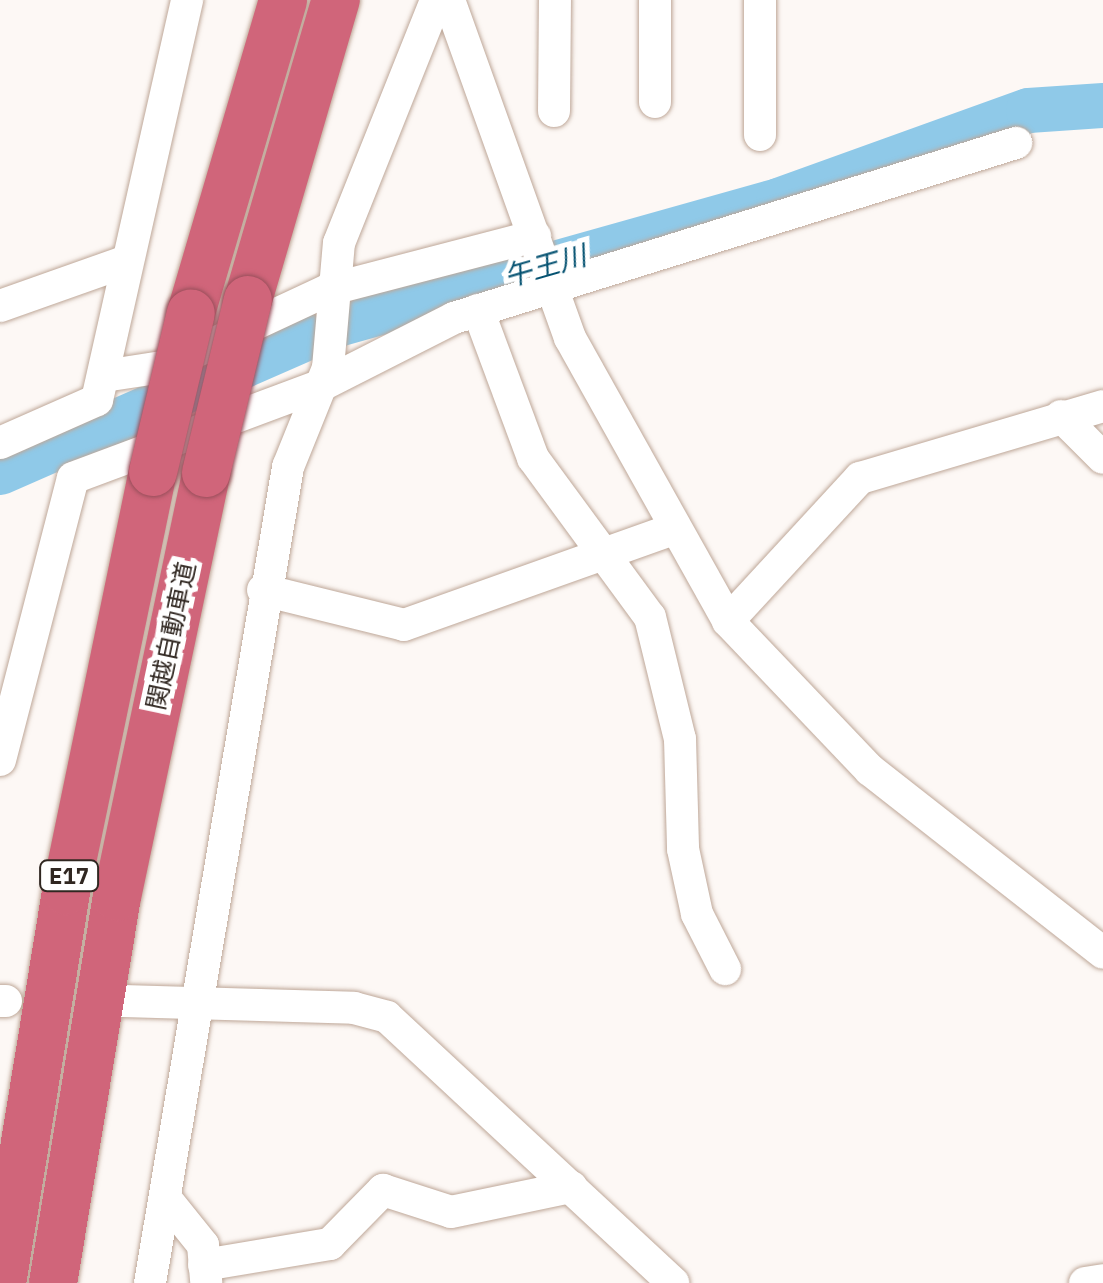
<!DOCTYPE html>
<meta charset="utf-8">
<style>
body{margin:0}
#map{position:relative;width:1103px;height:1283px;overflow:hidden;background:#fdf8f5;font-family:"IBM Plex Sans","Noto Sans JP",sans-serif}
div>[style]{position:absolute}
.river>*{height:45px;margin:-22.5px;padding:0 22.5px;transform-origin:22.5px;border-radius:22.5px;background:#8fc9e8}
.roads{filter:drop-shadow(0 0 2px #bea798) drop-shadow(0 0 2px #bea798)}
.minor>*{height:32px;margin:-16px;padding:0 16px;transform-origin:16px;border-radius:16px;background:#fff}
.highway>*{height:48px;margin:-24px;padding:0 24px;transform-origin:24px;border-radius:24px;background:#d0657a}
.bridges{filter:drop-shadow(0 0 2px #984f5b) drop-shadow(0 0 2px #984f5b)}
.highway-bridge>*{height:48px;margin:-24px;padding:0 24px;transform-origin:24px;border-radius:24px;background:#d0657a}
span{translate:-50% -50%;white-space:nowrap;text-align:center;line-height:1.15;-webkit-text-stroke:10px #fff;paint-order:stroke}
.shield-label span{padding:2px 8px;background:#fff;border:2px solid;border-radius:8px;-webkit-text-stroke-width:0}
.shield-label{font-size:22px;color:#302721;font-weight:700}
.street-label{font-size:25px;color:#302721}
.water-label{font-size:28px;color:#055271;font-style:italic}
</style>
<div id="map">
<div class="river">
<div style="left:0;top:472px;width:368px;rotate:-23.7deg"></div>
<div style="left:337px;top:324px;width:458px;rotate:-15.7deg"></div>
<div style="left:778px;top:200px;width:266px;rotate:-19.8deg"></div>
<div style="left:1028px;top:110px;width:75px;rotate:-3.8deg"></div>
</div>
<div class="roads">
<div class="minor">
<div style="left:449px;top:0;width:359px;rotate:70.3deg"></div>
<div style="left:570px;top:338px;width:324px;rotate:60.8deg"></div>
<div style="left:728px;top:621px;width:206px;rotate:46.4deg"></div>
<div style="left:870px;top:770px;width:296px;rotate:38.1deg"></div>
<div style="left:655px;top:0;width:102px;rotate:90deg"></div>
<div style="left:760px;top:0;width:135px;rotate:90deg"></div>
<div style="left:554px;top:111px;width:111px;rotate:-89.5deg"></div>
<div style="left:0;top:306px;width:132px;rotate:-19.5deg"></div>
<div style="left:478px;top:310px;width:158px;rotate:69.6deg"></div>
<div style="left:533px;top:458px;width:197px;rotate:53.7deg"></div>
<div style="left:650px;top:617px;width:126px;rotate:76.2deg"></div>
<div style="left:680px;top:739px;width:110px;rotate:88.4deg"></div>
<div style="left:683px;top:849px;width:66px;rotate:77.8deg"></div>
<div style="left:697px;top:914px;width:62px;rotate:63deg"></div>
<div style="left:104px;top:376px;width:60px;rotate:-8.7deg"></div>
<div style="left:163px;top:367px;width:182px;rotate:-25deg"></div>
<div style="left:328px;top:290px;width:214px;rotate:-14.6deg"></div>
<div style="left:1061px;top:416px;width:59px;rotate:45deg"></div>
<div style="left:0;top:443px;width:106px;rotate:-23.9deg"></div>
<div style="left:97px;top:400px;width:410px;rotate:-77.3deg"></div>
<div style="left:263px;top:590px;width:145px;rotate:13.9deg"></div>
<div style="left:404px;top:625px;width:287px;rotate:-19.6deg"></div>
<div style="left:728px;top:621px;width:195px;rotate:-47.3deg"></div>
<div style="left:860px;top:478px;width:253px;rotate:-16.5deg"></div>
<div style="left:0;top:760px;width:291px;rotate:-75.5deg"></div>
<div style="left:73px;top:478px;width:266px;rotate:-20.5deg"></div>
<div style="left:322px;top:385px;width:148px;rotate:-26.9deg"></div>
<div style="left:454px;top:318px;width:589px;rotate:-17.3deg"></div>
<div style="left:0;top:1001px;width:6px"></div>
<div style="left:123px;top:1001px;width:231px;rotate:1.7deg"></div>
<div style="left:354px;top:1008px;width:34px;rotate:15deg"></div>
<div style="left:387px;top:1017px;width:391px;rotate:42.9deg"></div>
<div style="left:166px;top:1199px;width:59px;rotate:51.2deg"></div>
<div style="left:203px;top:1245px;width:38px;rotate:85deg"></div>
<div style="left:204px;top:1265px;width:128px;rotate:-9.5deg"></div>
<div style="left:330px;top:1244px;width:76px;rotate:-45.5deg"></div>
<div style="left:383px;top:1190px;width:71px;rotate:17.9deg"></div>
<div style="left:451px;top:1212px;width:123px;rotate:-11.8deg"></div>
<div style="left:150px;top:1283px;width:828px;rotate:-80.4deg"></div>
<div style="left:288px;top:467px;width:107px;rotate:-68deg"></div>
<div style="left:328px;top:368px;width:125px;rotate:-85deg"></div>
<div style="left:339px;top:243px;width:262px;rotate:-68.2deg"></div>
<div style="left:1085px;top:1283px;width:18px;rotate:-9deg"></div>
</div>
<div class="highway">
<div style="left:248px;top:300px;width:313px;rotate:-73.7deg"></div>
<div style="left:191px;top:313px;width:326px;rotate:-73.6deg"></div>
<div style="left:2px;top:1283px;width:397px;rotate:-80.7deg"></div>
<div style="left:66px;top:891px;width:428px;rotate:-78.3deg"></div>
<div style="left:53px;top:1283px;width:391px;rotate:-80.6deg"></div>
<div style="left:117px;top:897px;width:433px;rotate:-78.1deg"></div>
</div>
</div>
<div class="bridges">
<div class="highway-bridge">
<div style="left:153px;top:472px;width:163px;rotate:-76.6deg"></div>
<div style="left:206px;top:473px;width:178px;rotate:-76.4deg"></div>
</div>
</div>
<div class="shield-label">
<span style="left:69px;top:876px">E17</span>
</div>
<div class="street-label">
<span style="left:171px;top:636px;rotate:-78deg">関越自動車道</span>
</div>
<div class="water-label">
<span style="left:545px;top:266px;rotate:-16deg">午王川</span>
</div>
</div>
